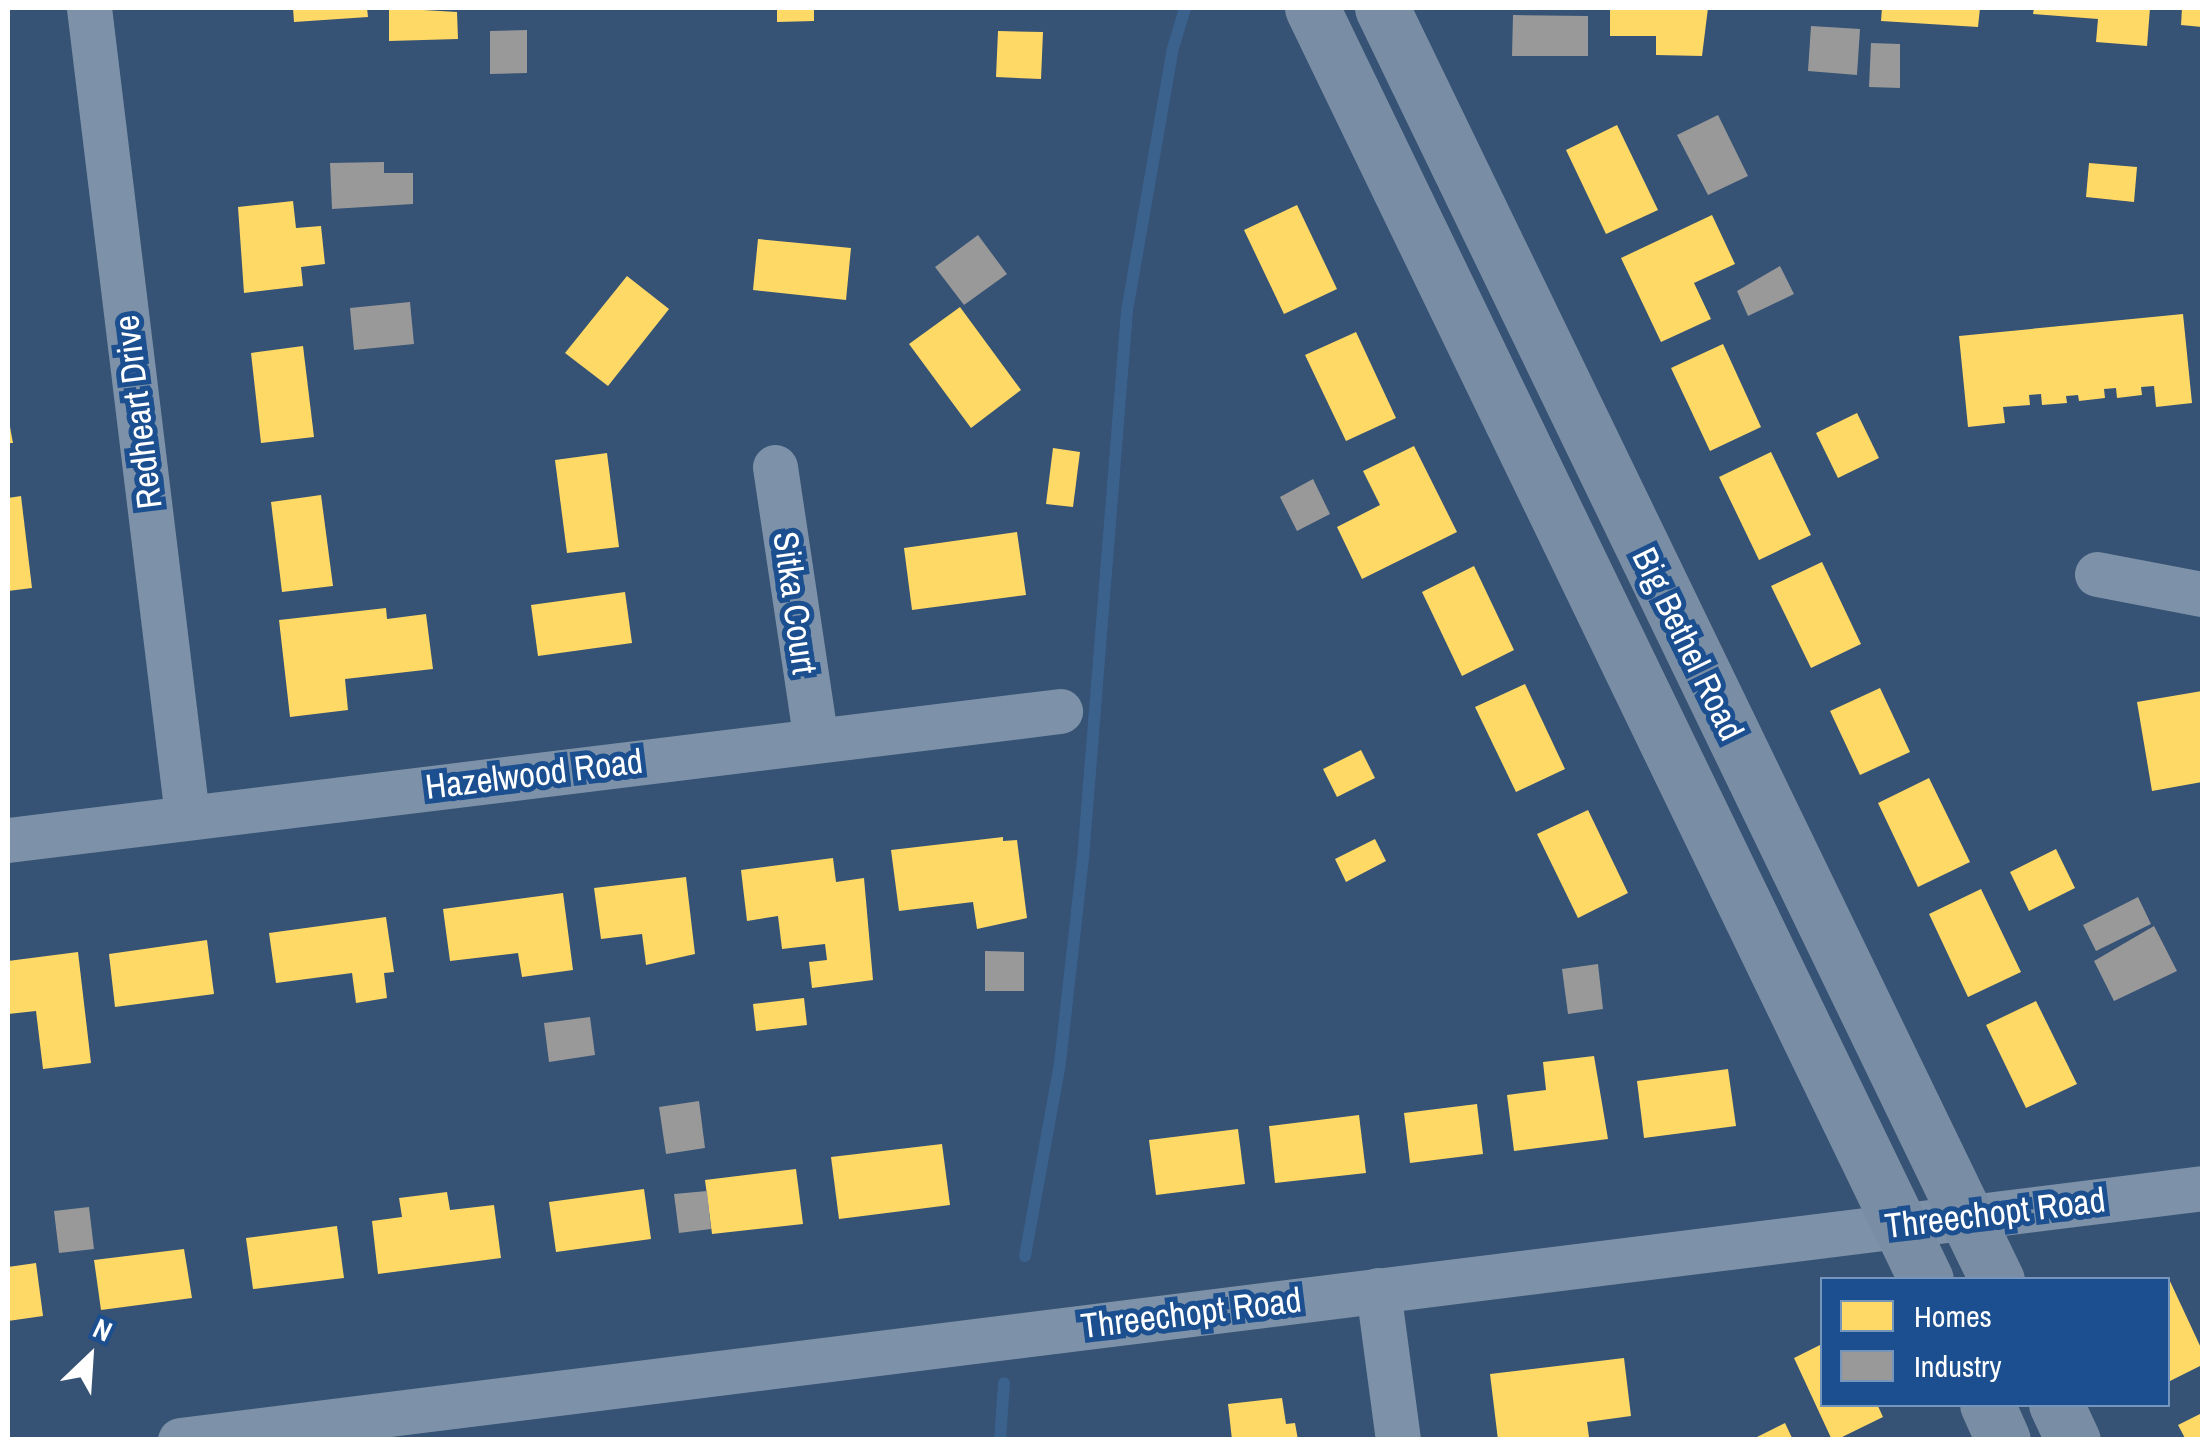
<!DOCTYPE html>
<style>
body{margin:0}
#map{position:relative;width:2210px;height:1447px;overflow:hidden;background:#365274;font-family:"Archivo Narrow",sans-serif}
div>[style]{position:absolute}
.homes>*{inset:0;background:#ffd966}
.industry>*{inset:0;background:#999}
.stream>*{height:12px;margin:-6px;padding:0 6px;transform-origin:6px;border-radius:6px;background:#3b618d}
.minor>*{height:45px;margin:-22.5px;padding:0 22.5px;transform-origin:22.5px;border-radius:22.5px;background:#7d92a8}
.secondary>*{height:55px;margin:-27.5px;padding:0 27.5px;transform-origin:27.5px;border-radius:27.5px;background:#798da4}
span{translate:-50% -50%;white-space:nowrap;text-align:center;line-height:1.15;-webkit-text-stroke:10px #1b4f8f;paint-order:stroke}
.street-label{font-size:35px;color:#fff}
.frame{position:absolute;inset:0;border:10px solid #fff;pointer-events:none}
.legend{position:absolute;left:1820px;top:1277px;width:350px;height:130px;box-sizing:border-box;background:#1b4f8f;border:2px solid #7695bc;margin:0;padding:12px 18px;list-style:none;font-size:30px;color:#fff}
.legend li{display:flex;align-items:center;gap:20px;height:50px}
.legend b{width:50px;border:2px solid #7695bc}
.north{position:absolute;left:40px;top:1307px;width:100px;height:100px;-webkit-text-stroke:8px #1b4f8f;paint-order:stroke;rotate:25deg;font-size:28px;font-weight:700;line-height:40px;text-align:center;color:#fff}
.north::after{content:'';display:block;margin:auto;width:35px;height:45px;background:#fff;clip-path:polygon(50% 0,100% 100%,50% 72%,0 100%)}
</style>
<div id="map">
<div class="homes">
<div style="clip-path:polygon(293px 8px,367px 8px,368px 17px,294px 22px)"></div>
<div style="clip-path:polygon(389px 8px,457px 12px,458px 39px,389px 41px)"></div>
<div style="clip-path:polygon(777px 8px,814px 8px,814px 21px,777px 22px)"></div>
<div style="clip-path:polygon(1610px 8px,1708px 8px,1702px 56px,1656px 55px,1656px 36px,1610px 36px)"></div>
<div style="clip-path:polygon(1882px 8px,1980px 8px,1978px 27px,1881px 21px)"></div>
<div style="clip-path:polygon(2034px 8px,2150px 8px,2147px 46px,2096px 42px,2098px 19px,2033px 14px)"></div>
<div style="clip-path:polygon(2182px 8px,2202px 8px,2202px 27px,2181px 25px)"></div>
<div style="clip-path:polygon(998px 31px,1043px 32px,1041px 79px,996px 77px)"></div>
<div style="clip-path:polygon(1617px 125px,1658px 210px,1606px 234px,1566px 150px)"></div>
<div style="clip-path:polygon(2089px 163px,2137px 167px,2134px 202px,2086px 197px)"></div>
<div style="clip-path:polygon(293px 201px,296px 228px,321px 226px,325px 264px,301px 267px,303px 286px,244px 293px,238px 207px)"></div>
<div style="clip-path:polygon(1297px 205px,1337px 289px,1284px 314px,1244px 230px)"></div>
<div style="clip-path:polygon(1712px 215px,1735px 264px,1694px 283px,1711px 319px,1661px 342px,1621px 258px)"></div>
<div style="clip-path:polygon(758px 239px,851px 248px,846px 300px,753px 290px)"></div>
<div style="clip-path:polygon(627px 276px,669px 309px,608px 386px,565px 353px)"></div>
<div style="clip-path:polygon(960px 307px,1021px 390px,971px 428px,909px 344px)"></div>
<div style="clip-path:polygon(2183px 314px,2192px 403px,2156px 407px,2154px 386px,2141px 387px,2142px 395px,2117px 398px,2116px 388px,2104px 389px,2105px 398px,2079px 401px,2078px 395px,2066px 396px,2067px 403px,2042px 405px,2041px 394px,2029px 395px,2030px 405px,2003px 407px,2005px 423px,1968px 427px,1959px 336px)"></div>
<div style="clip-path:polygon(1356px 332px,1396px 418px,1346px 441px,1305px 355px)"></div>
<div style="clip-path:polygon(1723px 344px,1761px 427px,1710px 451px,1671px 368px)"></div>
<div style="clip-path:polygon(303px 346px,314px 437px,261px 443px,251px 353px)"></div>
<div style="clip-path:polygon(1857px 413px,1879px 458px,1838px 478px,1816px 433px)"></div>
<div style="clip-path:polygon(8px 416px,13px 443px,8px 443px)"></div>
<div style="clip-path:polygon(1414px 446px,1457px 532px,1362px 579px,1337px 527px,1380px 505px,1363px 471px)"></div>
<div style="clip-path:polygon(1053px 448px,1080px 452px,1073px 507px,1046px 504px)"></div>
<div style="clip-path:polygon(1771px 452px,1811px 535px,1759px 560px,1719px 477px)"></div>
<div style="clip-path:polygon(607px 453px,619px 547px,567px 553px,555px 460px)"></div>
<div style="clip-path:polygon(321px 495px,333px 586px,282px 592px,271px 502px)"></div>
<div style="clip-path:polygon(21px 496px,32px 588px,8px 591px,8px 498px)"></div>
<div style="clip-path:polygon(1017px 532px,1026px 595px,912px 610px,904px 548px)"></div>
<div style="clip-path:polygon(1822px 562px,1861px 644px,1811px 668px,1771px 586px)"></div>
<div style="clip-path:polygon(1474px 566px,1514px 650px,1462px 676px,1422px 592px)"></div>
<div style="clip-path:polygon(625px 592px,632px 643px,538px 656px,531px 605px)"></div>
<div style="clip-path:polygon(386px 608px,387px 619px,426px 614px,433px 669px,345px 679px,348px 710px,290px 717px,279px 620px)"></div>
<div style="clip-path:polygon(1525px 684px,1565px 769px,1516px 792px,1475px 707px)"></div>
<div style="clip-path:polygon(1880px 688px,1910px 752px,1860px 775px,1830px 711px)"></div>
<div style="clip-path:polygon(2202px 691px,2202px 782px,2152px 791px,2137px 702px)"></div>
<div style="clip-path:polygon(1361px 750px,1375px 778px,1337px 797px,1323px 769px)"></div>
<div style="clip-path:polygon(1929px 778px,1970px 862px,1918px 887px,1878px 803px)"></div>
<div style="clip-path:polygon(1588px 810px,1628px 893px,1578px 918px,1537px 834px)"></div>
<div style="clip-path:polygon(1003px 837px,1003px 841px,1017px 840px,1027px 918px,977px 929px,973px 902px,899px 911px,891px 850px)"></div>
<div style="clip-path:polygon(1375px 839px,1386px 861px,1346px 882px,1335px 859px)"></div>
<div style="clip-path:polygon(2056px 849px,2075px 888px,2029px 911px,2010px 872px)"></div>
<div style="clip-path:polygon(833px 858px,836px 882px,864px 878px,873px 980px,812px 988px,809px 962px,827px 960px,825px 944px,782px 949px,778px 916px,747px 921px,741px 870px)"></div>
<div style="clip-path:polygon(686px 877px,695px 954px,646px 965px,642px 934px,601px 939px,594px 888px)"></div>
<div style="clip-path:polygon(1981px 889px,2021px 972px,1968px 997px,1929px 914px)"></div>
<div style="clip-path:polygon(563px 893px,573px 970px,522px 977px,518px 953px,450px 961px,443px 909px)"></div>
<div style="clip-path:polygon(386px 917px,394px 972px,384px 973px,387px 998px,356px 1003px,352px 973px,276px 983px,269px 933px)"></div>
<div style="clip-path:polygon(207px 940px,214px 994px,115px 1007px,109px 954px)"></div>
<div style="clip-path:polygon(78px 952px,91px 1063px,43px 1069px,36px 1011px,8px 1014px,8px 961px)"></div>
<div style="clip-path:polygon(804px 998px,807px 1025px,756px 1031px,753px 1004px)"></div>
<div style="clip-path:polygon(2036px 1001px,2077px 1084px,2026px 1108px,1986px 1025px)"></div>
<div style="clip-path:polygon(1594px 1056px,1608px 1139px,1514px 1151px,1507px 1095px,1546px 1090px,1543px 1062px)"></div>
<div style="clip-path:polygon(1728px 1069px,1736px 1126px,1644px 1138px,1637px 1081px)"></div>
<div style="clip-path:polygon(1477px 1104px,1483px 1154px,1410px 1163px,1404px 1113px)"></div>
<div style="clip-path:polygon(1359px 1115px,1366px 1173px,1275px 1183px,1269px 1126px)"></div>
<div style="clip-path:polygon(1238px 1129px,1245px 1184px,1156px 1195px,1149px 1140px)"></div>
<div style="clip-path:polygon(942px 1144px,950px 1205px,839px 1219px,831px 1157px)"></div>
<div style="clip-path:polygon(796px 1169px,803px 1224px,712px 1234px,705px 1180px)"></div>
<div style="clip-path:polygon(644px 1189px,651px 1239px,556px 1252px,549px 1202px)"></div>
<div style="clip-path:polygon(447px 1192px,450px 1210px,494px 1205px,501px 1258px,378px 1274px,372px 1221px,402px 1217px,399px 1198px)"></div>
<div style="clip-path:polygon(337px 1226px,344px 1278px,253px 1289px,246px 1238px)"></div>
<div style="clip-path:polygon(184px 1249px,192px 1298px,101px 1310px,94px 1260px)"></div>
<div style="clip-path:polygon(36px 1263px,43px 1316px,8px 1321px,8px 1267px)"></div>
<div style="clip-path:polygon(2168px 1277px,2202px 1350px,2202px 1365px,2168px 1382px)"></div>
<div style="clip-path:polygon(1822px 1344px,1822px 1404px,1877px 1404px,1883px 1417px,1836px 1440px,1832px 1440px,1794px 1358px)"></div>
<div style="clip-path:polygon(1624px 1358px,1631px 1416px,1587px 1422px,1589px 1437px,1498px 1440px,1490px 1374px)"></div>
<div style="clip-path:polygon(1282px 1398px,1286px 1424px,1295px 1423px,1298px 1440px,1232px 1440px,1228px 1404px)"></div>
<div style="clip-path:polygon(2202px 1413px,2202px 1440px,2186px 1440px,2178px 1425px)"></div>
<div style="clip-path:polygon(1785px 1423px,1793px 1440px,1751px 1440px)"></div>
</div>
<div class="industry">
<div style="clip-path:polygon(1513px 15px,1588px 16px,1588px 56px,1512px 56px)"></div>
<div style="clip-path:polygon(1811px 26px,1860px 29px,1857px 75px,1808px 71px)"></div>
<div style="clip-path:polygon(527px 30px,527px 73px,490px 74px,490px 31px)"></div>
<div style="clip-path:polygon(1871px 43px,1900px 44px,1900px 88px,1869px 87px)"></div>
<div style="clip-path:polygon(1718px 115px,1748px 176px,1708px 195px,1677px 135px)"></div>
<div style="clip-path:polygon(384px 162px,384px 173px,413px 173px,413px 204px,332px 209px,330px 163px)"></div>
<div style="clip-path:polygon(978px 235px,1007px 274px,964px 305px,935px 267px)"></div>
<div style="clip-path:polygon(1780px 266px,1794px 294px,1748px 316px,1737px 291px)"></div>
<div style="clip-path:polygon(410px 302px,414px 344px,354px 350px,350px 308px)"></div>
<div style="clip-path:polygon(1313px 479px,1330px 514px,1297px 531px,1280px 497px)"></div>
<div style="clip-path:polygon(2138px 897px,2151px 924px,2096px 951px,2083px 925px)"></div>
<div style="clip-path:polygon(2154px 926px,2177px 971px,2114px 1001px,2094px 961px)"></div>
<div style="clip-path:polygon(985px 951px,1024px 952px,1024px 991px,985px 991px)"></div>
<div style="clip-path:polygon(1598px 964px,1603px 1009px,1568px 1014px,1562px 969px)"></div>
<div style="clip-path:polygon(590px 1017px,595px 1055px,549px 1062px,544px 1023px)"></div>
<div style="clip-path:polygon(699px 1101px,705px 1148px,666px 1154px,659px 1107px)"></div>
<div style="clip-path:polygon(707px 1191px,711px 1229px,679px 1233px,674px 1194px)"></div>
<div style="clip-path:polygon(89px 1207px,94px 1249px,59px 1253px,54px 1211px)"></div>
</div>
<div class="stream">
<div style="left:1025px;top:1256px;width:196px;rotate:-79.7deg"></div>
<div style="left:1060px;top:1063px;width:205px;rotate:-83.6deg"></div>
<div style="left:1083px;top:859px;width:550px;rotate:-85.41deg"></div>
<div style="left:1127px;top:311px;width:263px;rotate:-80.1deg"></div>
<div style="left:1172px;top:52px;width:46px;rotate:-73.5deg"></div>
<div style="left:1000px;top:1440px;width:57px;rotate:-86deg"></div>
</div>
<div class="minor">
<div style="left:89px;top:8px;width:814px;rotate:83.08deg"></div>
<div style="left:775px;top:467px;width:276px;rotate:81.5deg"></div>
<div style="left:2097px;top:574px;width:107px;rotate:10.8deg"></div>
<div style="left:8px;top:840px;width:1060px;rotate:-6.99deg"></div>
<div style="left:1378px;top:1290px;width:151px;rotate:82.4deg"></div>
<div style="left:180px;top:1440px;width:2038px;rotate:-7.1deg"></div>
</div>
<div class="secondary">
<div style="left:1312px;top:8px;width:1412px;rotate:64.23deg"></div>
<div style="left:1382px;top:8px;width:1413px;rotate:64.2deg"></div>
<div style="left:1987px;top:1404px;width:39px;rotate:66deg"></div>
<div style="left:2056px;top:1404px;width:40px;rotate:65deg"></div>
</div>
<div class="street-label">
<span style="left:138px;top:412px;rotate:-97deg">Redheart Drive</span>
<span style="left:795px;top:603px;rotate:82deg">Sitka Court</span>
<span style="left:1688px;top:644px;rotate:64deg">Big Bethel Road</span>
<span style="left:534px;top:774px;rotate:-7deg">Hazelwood Road</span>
<span style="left:1995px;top:1213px;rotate:-7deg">Threechopt Road</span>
<span style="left:1191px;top:1313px;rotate:-7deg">Threechopt Road</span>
</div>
<div class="frame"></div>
<ul class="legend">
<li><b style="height:28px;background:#ffd966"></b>Homes</li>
<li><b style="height:28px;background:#999"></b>Industry</li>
</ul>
<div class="north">N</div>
</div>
